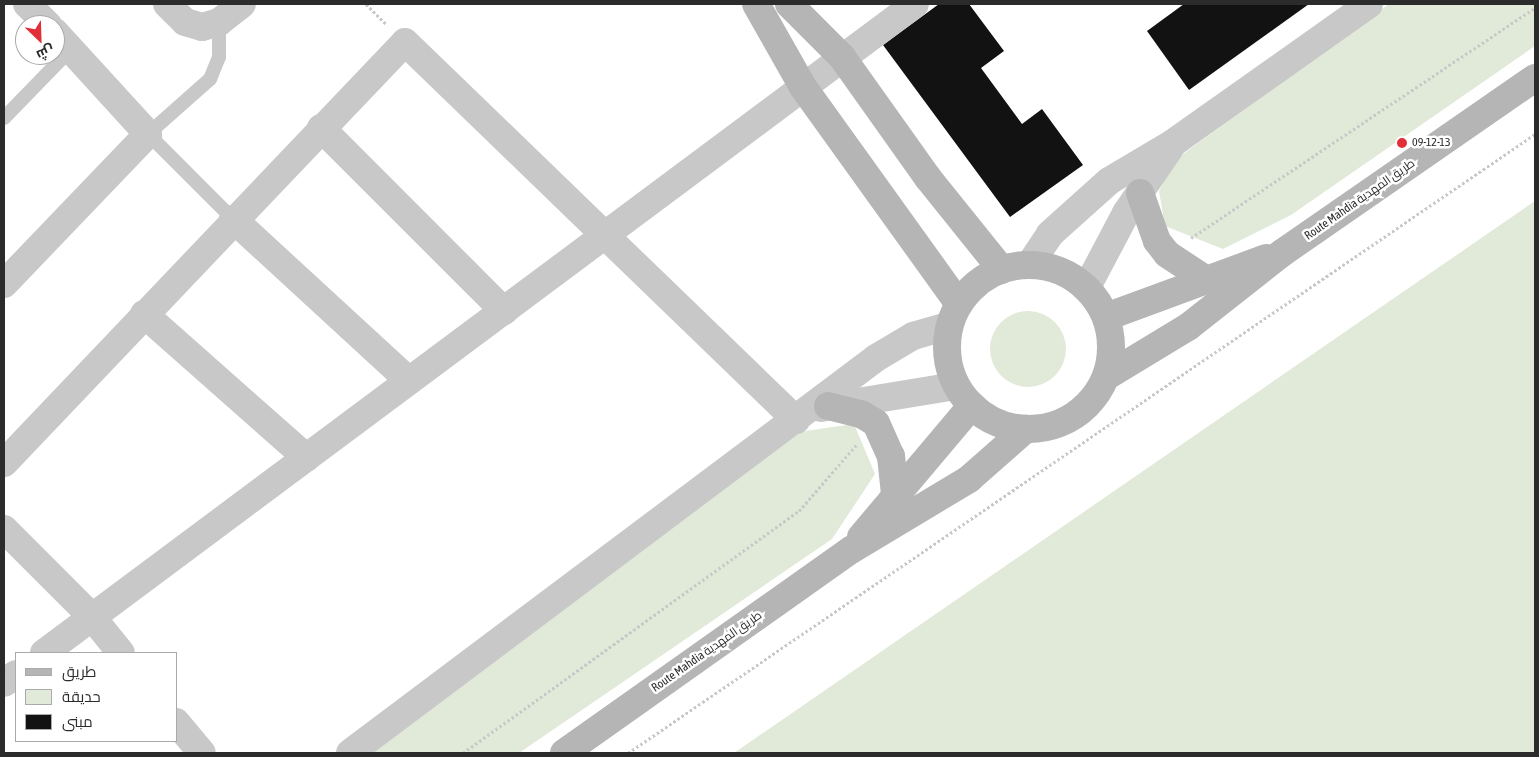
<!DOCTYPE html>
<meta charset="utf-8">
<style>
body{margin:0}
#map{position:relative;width:1539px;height:757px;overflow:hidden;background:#fff;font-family:"Asap Condensed",Cairo,sans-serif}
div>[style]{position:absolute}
.green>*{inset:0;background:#e1e9d8}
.round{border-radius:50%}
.building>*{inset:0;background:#121212}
.path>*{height:3px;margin-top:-1.5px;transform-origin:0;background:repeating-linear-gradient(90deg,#c8c8c8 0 2.5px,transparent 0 5px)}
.lane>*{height:14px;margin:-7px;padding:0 7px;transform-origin:7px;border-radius:7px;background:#c8c8c8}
.street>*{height:28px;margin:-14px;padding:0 14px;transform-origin:14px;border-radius:14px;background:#c8c8c8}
.secondary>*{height:28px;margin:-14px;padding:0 14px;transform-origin:14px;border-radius:14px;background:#b5b5b5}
.secondary>.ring{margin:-14px;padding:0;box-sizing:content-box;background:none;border:28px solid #b5b5b5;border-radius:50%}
.dots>*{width:14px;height:14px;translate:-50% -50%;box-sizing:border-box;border:2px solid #fff;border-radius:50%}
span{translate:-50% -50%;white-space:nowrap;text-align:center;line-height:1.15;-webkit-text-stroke:5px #fff;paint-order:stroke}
.poi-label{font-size:12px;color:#2b2b2b}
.left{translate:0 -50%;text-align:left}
.street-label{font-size:12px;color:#2b2b2b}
.frame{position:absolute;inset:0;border:5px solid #2b2b2b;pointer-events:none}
.legend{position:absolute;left:15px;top:652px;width:162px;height:90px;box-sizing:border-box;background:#fff;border:1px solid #aaa;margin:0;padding:6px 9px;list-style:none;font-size:15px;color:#2b2b2b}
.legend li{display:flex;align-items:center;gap:10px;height:25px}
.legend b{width:25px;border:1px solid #aaa}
.north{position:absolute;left:15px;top:15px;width:50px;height:50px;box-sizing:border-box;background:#fff;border:1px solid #aaa;border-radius:50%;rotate:156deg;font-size:14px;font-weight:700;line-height:20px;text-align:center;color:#2b2b2b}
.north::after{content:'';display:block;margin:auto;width:18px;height:22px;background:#e22e36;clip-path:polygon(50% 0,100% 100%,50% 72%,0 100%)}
</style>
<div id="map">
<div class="green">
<div style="clip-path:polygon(1389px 4px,1535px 4px,1535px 46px,1291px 215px,1223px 249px,1165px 226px,1159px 191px,1176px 159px)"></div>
<div style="clip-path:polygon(1535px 201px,1535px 753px,734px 753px)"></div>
<div class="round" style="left:990px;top:311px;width:76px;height:76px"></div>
<div style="clip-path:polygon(854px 424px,875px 474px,832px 539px,519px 753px,358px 753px,798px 432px)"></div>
</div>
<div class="building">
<div style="clip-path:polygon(939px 4px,969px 4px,1004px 51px,981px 68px,1022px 124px,1042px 109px,1083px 165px,1010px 217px,883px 45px)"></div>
<div style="clip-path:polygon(1184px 4px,1309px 4px,1189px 90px,1147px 31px)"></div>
</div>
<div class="path">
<div style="left:366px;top:4px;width:28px;rotate:45deg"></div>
<div style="left:1191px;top:238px;width:414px;rotate:-33.8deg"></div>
<div style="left:463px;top:753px;width:414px;rotate:-35.8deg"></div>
<div style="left:799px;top:511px;width:89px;rotate:-49.1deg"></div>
<div style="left:628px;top:753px;width:1098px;rotate:-34.31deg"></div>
</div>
<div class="lane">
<div style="left:219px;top:22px;width:35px;rotate:90deg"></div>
<div style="left:219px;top:57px;width:24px;rotate:112deg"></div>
<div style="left:210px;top:79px;width:83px;rotate:138.4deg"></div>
<div style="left:148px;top:134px;width:120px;rotate:45deg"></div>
<div style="left:4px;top:118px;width:96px;rotate:-45.8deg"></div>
</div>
<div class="street">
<div style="left:27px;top:4px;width:30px;rotate:45deg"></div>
<div style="left:167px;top:4px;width:25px;rotate:45deg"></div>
<div style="left:185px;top:22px;width:18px;rotate:16deg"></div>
<div style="left:202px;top:27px;width:18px;rotate:-16deg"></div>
<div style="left:219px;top:22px;width:29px;rotate:-38deg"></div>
<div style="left:321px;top:128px;width:259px;rotate:45deg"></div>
<div style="left:233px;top:219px;width:239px;rotate:42.6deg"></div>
<div style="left:1030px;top:264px;width:36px;rotate:-56deg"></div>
<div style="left:1050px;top:234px;width:79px;rotate:-41.9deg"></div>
<div style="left:1109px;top:181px;width:74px;rotate:-30.7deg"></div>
<div style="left:1173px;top:143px;width:240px;rotate:-35.3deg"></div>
<div style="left:4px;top:284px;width:208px;rotate:-46.2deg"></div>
<div style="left:148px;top:134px;width:138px;rotate:-132.4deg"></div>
<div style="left:1087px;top:287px;width:84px;rotate:-62.2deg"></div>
<div style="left:1126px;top:213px;width:78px;rotate:-55.9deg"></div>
<div style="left:144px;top:314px;width:217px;rotate:41.5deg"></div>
<div style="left:821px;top:408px;width:137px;rotate:-9.3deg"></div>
<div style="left:4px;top:463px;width:581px;rotate:-46.39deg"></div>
<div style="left:405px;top:42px;width:544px;rotate:44.03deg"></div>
<div style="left:4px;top:529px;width:124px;rotate:45deg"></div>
<div style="left:92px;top:617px;width:46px;rotate:51.1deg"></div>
<div style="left:44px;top:653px;width:1086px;rotate:-36.69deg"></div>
<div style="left:4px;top:683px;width:15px;rotate:-37deg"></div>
<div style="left:176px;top:722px;width:40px;rotate:50deg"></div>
<div style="left:350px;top:753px;width:658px;rotate:-36.9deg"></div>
<div style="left:876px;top:358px;width:43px;rotate:-30.7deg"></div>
<div style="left:913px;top:336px;width:37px;rotate:-16deg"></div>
</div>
<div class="secondary">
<div style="left:756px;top:4px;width:95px;rotate:60.5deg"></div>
<div style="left:803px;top:87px;width:267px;rotate:54.3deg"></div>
<div style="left:789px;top:4px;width:75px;rotate:45deg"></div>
<div style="left:842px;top:57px;width:148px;rotate:54.6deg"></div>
<div style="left:928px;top:178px;width:118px;rotate:51.2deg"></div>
<div style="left:1140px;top:193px;width:51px;rotate:70.5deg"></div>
<div style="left:1157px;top:241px;width:16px;rotate:52deg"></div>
<div style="left:1167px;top:254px;width:45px;rotate:33.3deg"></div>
<div class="ring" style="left:947px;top:265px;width:136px;height:136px"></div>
<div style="left:1106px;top:317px;width:171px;rotate:-20.2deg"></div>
<div style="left:1107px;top:376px;width:95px;rotate:-31.2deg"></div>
<div style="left:1188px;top:327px;width:120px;rotate:-38.2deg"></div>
<div style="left:1282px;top:253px;width:308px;rotate:-34.7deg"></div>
<div style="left:828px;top:406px;width:34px;rotate:14deg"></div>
<div style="left:861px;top:414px;width:17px;rotate:31deg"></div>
<div style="left:876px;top:423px;width:36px;rotate:66deg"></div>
<div style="left:891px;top:456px;width:38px;rotate:84deg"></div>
<div style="left:861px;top:537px;width:172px;rotate:-49.9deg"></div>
<div style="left:564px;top:753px;width:352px;rotate:-35.3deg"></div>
<div style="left:851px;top:550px;width:138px;rotate:-31deg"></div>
<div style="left:969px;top:479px;width:76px;rotate:-41.3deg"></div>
</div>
<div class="dots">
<div style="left:1402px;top:143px;background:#e22e36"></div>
</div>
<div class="poi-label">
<span class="left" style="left:1412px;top:143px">09-12-13</span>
</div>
<div class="street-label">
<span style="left:1360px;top:200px;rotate:-35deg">Route Mahdia طريق المهدية</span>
<span style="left:707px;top:652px;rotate:-35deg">Route Mahdia طريق المهدية</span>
</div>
<div class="frame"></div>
<ul class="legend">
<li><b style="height:6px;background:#b5b5b5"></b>طريق</li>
<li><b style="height:14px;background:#e1e9d8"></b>حديقة</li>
<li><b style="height:14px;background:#121212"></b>مبنى</li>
</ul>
<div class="north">ش</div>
</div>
